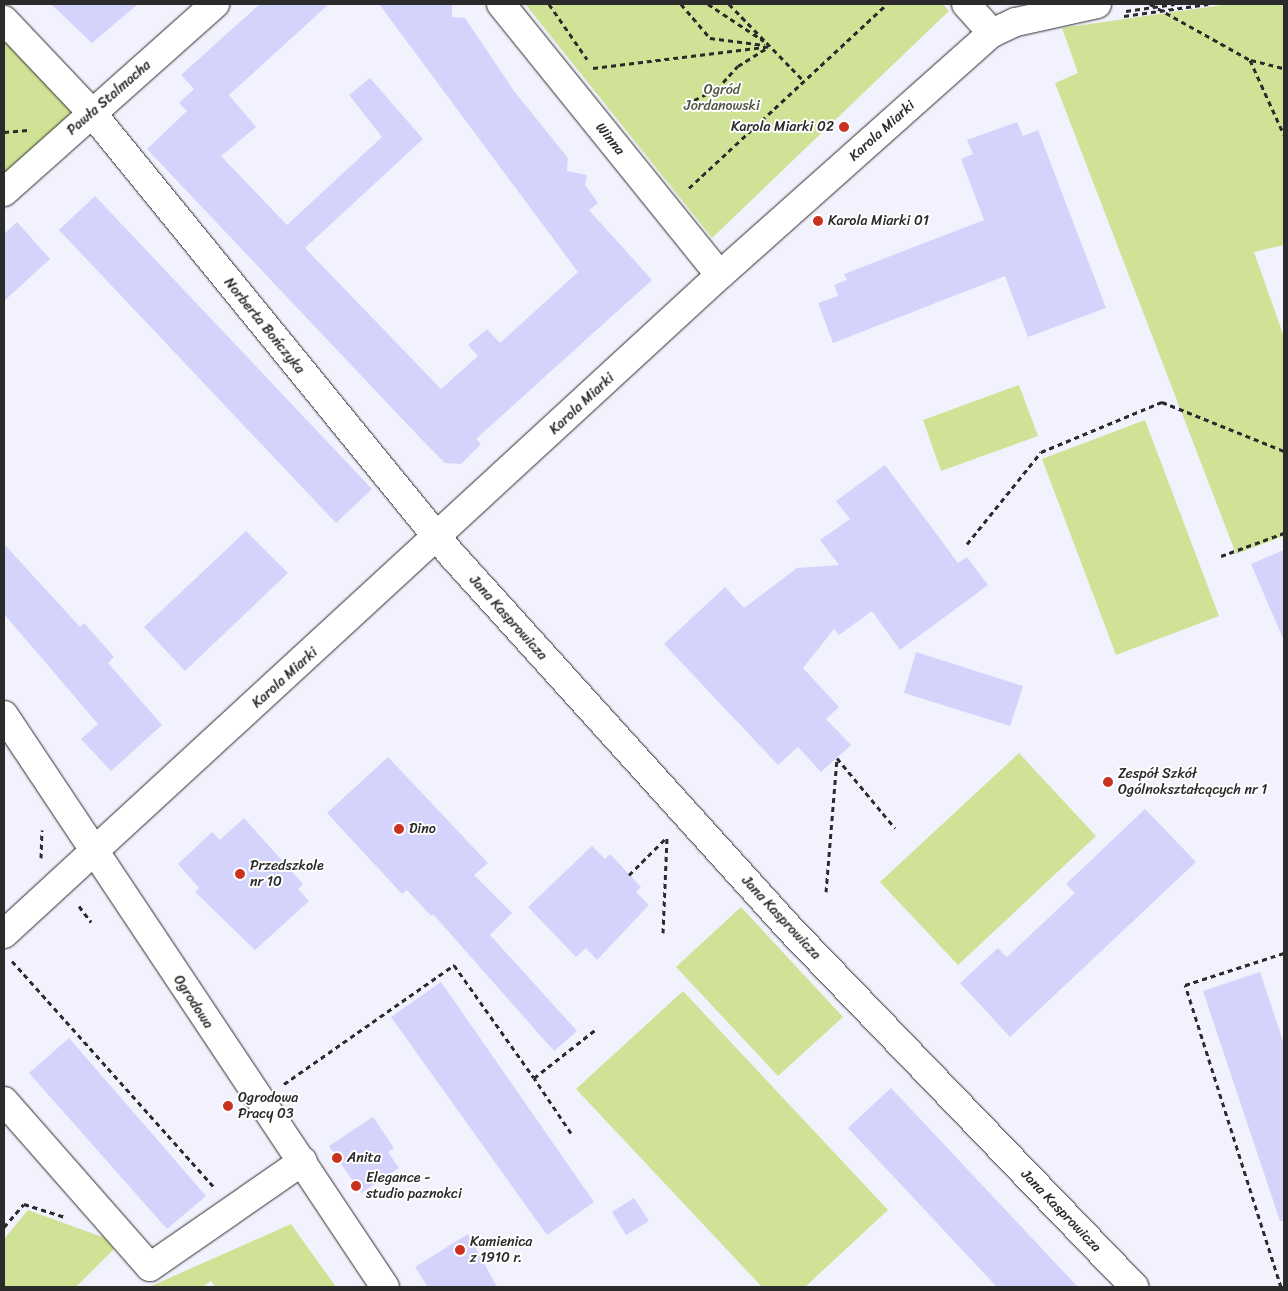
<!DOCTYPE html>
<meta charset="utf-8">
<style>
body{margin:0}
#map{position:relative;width:1288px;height:1291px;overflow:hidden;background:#f2f2fe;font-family:Sriracha,sans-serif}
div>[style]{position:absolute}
.green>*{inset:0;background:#d0e296}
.building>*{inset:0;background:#d3d3fc}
.path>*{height:3px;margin-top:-1.5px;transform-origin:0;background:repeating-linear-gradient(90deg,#2b2b2b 0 5px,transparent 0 9px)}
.roads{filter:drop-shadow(0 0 1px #2b2b2b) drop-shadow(0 0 1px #2b2b2b)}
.minor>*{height:28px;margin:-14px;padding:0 14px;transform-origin:14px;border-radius:14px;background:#fff}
.dots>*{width:14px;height:14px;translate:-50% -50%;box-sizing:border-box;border:2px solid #fff;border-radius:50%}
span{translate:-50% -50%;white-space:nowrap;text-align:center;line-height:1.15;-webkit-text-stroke:4px #fff;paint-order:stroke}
.park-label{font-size:14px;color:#545946}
.street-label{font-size:14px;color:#2b2b2b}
.poi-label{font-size:14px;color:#2b2b2b}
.right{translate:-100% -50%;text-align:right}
.left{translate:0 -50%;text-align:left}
.frame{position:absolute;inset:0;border:5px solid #2b2b2b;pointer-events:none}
</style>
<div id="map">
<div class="green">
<div style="clip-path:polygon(525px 4px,943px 4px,949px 11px,712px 238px)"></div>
<div style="clip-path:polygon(1229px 4px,1284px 4px,1284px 245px,1254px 252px,1284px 337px,1284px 536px,1236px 554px,1055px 83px,1078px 73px,1062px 28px)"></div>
<div style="clip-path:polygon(4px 20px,91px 112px,4px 192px)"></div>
<div style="clip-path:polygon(1019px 385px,1038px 436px,941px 471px,923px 420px)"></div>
<div style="clip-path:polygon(1145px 420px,1219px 616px,1116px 655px,1042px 459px)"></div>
<div style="clip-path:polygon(1019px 753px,1096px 836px,958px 965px,880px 882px)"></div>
<div style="clip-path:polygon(741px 907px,843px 1017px,778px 1076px,676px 967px)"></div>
<div style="clip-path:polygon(683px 991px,888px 1210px,805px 1287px,762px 1287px,576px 1089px)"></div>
<div style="clip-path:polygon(28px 1210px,105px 1238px,114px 1249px,76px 1287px,4px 1287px,4px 1239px)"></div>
<div style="clip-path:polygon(291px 1224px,336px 1287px,215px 1287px,211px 1281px,203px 1287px,149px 1287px)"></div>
</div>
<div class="building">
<div style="clip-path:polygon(51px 4px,138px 4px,92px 43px)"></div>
<div style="clip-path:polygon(260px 4px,329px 4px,229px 95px,256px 127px,221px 156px,287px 225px,382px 137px,349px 95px,370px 78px,423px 139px,305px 248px,441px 389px,478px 356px,468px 345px,487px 329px,500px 343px,578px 272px,379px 4px,452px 4px,452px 17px,465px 18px,514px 91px,568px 158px,567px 171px,587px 175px,585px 185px,598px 203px,589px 210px,652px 280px,476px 439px,481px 444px,461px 464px,445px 463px,425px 443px,147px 149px,187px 111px,179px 103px,194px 89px,181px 75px)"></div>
<div style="clip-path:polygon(1017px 122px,1023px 136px,1038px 130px,1106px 308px,1028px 337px,1005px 276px,833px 343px,818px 303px,838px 296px,834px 285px,847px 280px,844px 274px,984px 220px,961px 159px,973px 154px,967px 140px)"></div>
<div style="clip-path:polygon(95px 196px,372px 489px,336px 523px,59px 230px)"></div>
<div style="clip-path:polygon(17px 222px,50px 259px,4px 301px,4px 234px)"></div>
<div style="clip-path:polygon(885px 465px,958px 563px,967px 557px,988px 585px,900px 650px,872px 611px,839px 635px,834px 629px,803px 668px,839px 707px,826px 719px,851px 745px,821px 772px,798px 747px,778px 765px,664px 644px,725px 587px,744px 608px,797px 568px,839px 565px,820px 540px,850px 519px,836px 501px)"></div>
<div style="clip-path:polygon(246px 531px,288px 573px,185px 671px,144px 627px)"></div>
<div style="clip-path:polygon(4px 544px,80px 627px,84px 623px,114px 657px,108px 663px,162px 725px,111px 771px,81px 739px,98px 724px,4px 614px)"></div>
<div style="clip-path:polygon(1284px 550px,1284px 641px,1251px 564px)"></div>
<div style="clip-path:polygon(916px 652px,1023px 686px,1010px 726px,904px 693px)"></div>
<div style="clip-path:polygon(388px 757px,488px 863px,474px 875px,512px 913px,490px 935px,577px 1031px,554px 1051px,433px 914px,431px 916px,407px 890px,402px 894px,327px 813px)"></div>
<div style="clip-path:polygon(1145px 809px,1196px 862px,1010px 1037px,960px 983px,998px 948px,1007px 957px,1075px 893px,1066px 884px)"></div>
<div style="clip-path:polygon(244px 818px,303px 884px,298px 889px,309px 901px,255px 950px,195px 892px,199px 888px,178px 864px,212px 832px,220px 840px)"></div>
<div style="clip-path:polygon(592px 846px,605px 859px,610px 854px,641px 887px,636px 892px,649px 905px,597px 960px,586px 948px,576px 957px,528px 907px)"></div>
<div style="clip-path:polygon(1260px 972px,1284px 1044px,1284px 1221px,1280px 1221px,1203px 991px)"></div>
<div style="clip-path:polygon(441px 982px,594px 1202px,547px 1235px,391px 1017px)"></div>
<div style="clip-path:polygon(69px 1038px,206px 1196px,167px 1229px,29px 1073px)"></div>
<div style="clip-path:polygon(891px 1088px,1078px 1287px,997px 1287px,848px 1128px)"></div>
<div style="clip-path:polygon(373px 1117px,394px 1148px,388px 1152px,399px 1168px,361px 1193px,329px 1146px)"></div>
<div style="clip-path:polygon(634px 1198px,649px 1221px,626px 1235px,612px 1212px)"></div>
<div style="clip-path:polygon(468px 1234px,497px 1287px,428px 1287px,415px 1267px)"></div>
</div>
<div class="path">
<div style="left:549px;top:4px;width:67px;rotate:55.4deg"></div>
<div style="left:681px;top:4px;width:45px;rotate:49.5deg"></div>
<div style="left:710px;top:38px;width:55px;rotate:7.3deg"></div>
<div style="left:708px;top:4px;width:67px;rotate:33.5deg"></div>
<div style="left:729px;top:4px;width:106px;rotate:45.8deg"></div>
<div style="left:1150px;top:4px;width:115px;rotate:29.2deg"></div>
<div style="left:1250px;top:60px;width:82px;rotate:65.6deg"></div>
<div style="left:1126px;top:11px;width:49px;rotate:-8.3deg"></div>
<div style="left:1124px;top:16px;width:85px;rotate:-8.1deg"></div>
<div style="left:1251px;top:60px;width:34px;rotate:14deg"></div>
<div style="left:593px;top:68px;width:179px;rotate:-7deg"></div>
<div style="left:686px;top:104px;width:34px;rotate:-26deg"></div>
<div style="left:717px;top:89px;width:31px;rotate:-48deg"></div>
<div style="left:738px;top:66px;width:36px;rotate:-32deg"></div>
<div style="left:4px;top:132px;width:24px;rotate:-5deg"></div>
<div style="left:689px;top:188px;width:270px;rotate:-42.9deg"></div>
<div style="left:967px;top:544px;width:118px;rotate:-51.2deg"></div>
<div style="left:1041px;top:452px;width:131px;rotate:-22.5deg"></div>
<div style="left:1162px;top:402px;width:131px;rotate:21.9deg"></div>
<div style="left:1221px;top:556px;width:67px;rotate:-20.1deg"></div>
<div style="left:41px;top:858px;width:28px;rotate:-88deg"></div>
<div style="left:629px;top:875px;width:52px;rotate:-45deg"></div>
<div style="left:826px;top:892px;width:134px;rotate:-85.3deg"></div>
<div style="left:837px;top:758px;width:91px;rotate:50.4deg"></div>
<div style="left:79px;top:906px;width:20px;rotate:53deg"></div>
<div style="left:663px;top:933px;width:95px;rotate:-87.6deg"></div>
<div style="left:12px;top:961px;width:302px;rotate:48.2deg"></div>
<div style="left:284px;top:1084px;width:208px;rotate:-35deg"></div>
<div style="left:454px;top:965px;width:138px;rotate:54.7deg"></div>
<div style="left:571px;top:1133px;width:66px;rotate:-123.9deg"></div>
<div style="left:534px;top:1078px;width:78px;rotate:-38.2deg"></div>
<div style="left:4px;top:1227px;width:30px;rotate:-49deg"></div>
<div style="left:24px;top:1204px;width:43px;rotate:17.6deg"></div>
<div style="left:1281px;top:1287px;width:317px;rotate:-107.6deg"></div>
<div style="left:1185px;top:985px;width:104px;rotate:-17.9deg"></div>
</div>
<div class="roads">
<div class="minor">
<div style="left:501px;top:4px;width:348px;rotate:51.1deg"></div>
<div style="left:966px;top:4px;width:39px;rotate:48deg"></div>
<div style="left:4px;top:20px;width:127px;rotate:46.6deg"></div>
<div style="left:91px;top:112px;width:570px;rotate:50.84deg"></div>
<div style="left:451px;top:554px;width:504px;rotate:47.89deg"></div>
<div style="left:789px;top:928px;width:498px;rotate:46.1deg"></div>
<div style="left:4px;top:192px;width:283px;rotate:-41.7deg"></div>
<div style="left:4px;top:715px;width:687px;rotate:56.33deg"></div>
<div style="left:4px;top:934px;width:973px;rotate:-42.63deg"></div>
<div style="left:720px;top:275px;width:364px;rotate:-41.7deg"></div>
<div style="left:992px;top:33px;width:26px;rotate:-25deg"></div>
<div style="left:1016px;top:22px;width:83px;rotate:-12.5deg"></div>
<div style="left:4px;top:1101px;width:221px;rotate:48.7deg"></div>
<div style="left:150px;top:1267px;width:186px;rotate:-34.7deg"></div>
</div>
</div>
<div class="dots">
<div style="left:844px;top:127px;background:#c8321e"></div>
<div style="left:818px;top:221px;background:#c8321e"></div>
<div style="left:1108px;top:782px;background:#c8321e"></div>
<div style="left:399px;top:829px;background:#c8321e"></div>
<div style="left:240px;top:874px;background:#c8321e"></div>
<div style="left:228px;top:1106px;background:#c8321e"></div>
<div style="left:337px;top:1158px;background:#c8321e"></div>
<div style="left:356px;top:1186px;background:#c8321e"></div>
<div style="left:460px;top:1250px;background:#c8321e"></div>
</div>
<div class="park-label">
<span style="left:722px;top:98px">Ogród<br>Jordanowski</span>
</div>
<div class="street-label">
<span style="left:109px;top:98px;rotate:-41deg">Pawła Stalmacha</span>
<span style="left:882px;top:131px;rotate:-42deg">Karola Miarki</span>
<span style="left:610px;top:139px;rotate:51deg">Winna</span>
<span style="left:264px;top:326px;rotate:51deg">Norberta Bończyka</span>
<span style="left:582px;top:404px;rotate:-43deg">Karola Miarki</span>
<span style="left:508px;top:618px;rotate:48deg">Jana Kasprowicza</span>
<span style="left:285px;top:678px;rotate:-42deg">Karola Miarki</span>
<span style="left:781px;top:918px;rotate:47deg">Jana Kasprowicza</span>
<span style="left:193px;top:1002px;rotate:57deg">Ogrodowa</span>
<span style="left:1061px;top:1211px;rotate:46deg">Jana Kasprowicza</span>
</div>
<div class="poi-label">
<span class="right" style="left:834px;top:127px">Karola Miarki 02</span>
<span class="left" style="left:828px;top:221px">Karola Miarki 01</span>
<span class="left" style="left:1118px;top:782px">Zespół Szkół<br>Ogólnokształcących nr 1</span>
<span class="left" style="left:409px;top:829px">Dino</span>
<span class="left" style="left:250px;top:874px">Przedszkole<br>nr 10</span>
<span class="left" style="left:238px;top:1106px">Ogrodowa<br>Pracy 03</span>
<span class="left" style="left:347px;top:1158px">Anita</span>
<span class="left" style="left:366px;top:1186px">Elegance -<br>studio paznokci</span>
<span class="left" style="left:470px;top:1250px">Kamienica<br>z 1910 r.</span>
</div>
<div class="frame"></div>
</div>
